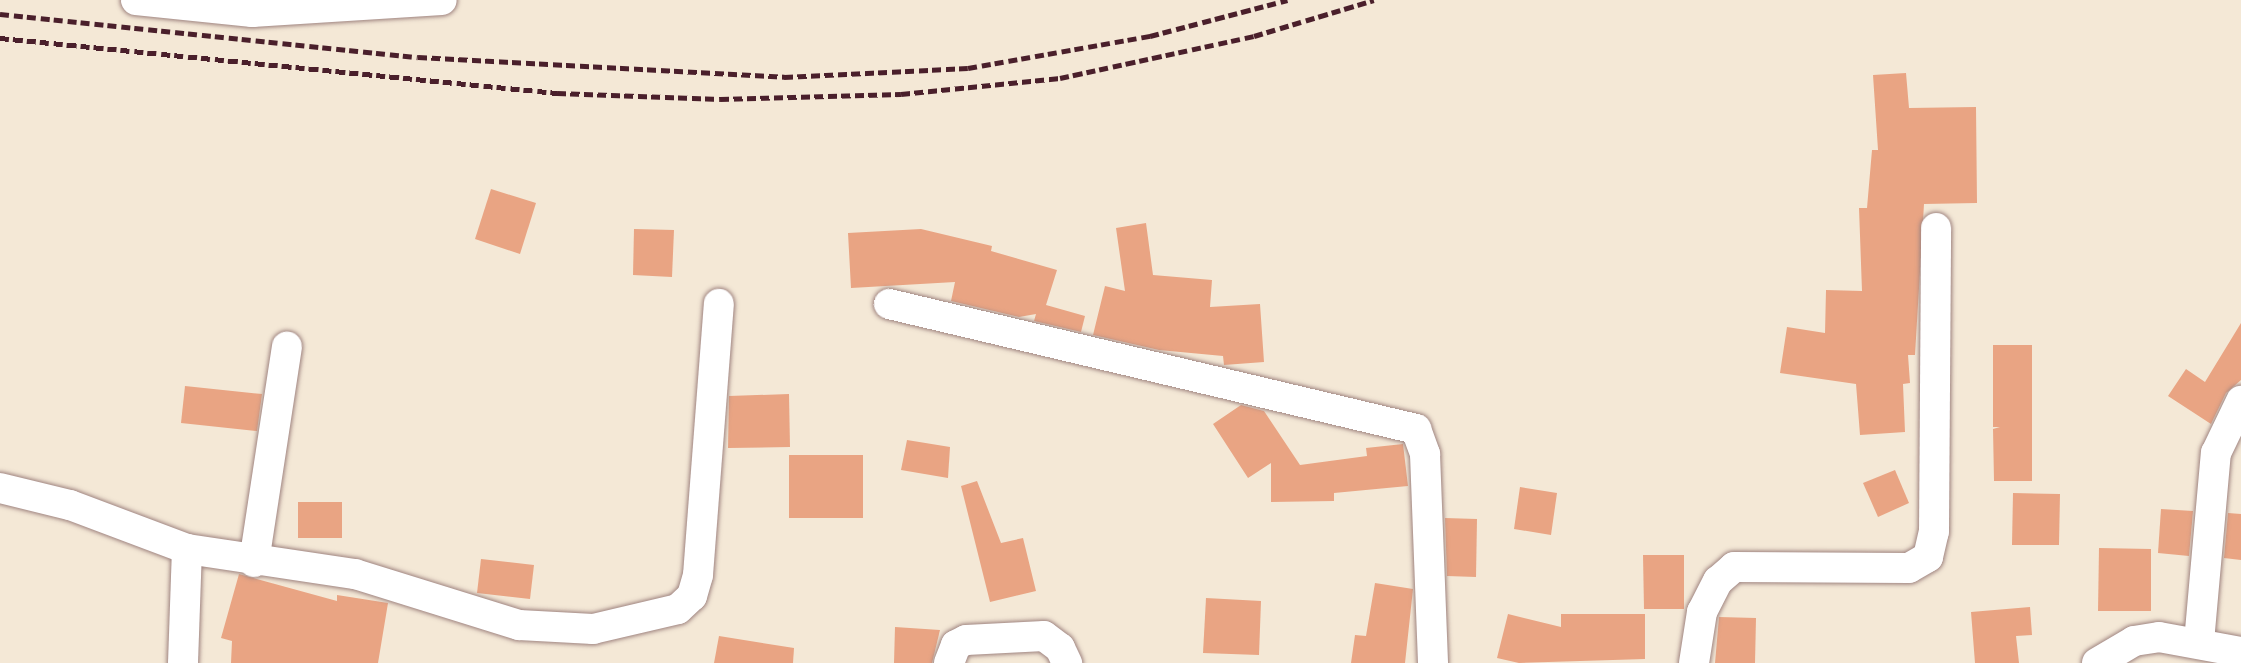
<!DOCTYPE html>
<style>
body{margin:0}
#map{position:relative;width:2241px;height:663px;overflow:hidden;background:#f4e8d6;font-family:"Shantell Sans",sans-serif}
div>[style]{position:absolute}
.building>*{inset:0;background:#e9a483}
.roads{filter:drop-shadow(0 0 2px #9f8480) drop-shadow(0 0 2px #9f8480)}
.street>*{height:30px;margin:-15px;padding:0 15px;transform-origin:15px;border-radius:15px;background:#fff}
.rail>*{height:4.5px;margin-top:-2.25px;transform-origin:0;background:repeating-linear-gradient(90deg,#4a1f2b 0 9px,transparent 0 13.5px)}
span{translate:-50% -50%;white-space:nowrap;text-align:center;line-height:1.15;-webkit-text-stroke:5px #f6f6f2;paint-order:stroke}
</style>
<div id="map">
<div class="building">
<div style="clip-path:polygon(1906px 73px,1909px 108px,1976px 107px,1977px 203px,1924px 204px,1915px 355px,1908px 355px,1910px 383px,1903px 384px,1905px 432px,1860px 435px,1856px 384px,1780px 373px,1787px 327px,1825px 333px,1826px 290px,1862px 291px,1859px 208px,1867px 208px,1872px 150px,1878px 150px,1873px 75px)"></div>
<div style="clip-path:polygon(491px 189px,536px 203px,520px 254px,475px 239px)"></div>
<div style="clip-path:polygon(1146px 223px,1153px 275px,1212px 280px,1210px 307px,1260px 304px,1264px 362px,1224px 365px,1223px 356px,1159px 350px,1093px 335px,1105px 286px,1125px 291px,1116px 228px)"></div>
<div style="clip-path:polygon(634px 229px,674px 230px,672px 277px,633px 275px)"></div>
<div style="clip-path:polygon(921px 229px,992px 246px,991px 251px,1057px 270px,1046px 305px,1085px 316px,1081px 332px,1034px 321px,1036px 314px,1019px 317px,951px 301px,955px 282px,851px 288px,848px 233px)"></div>
<div style="clip-path:polygon(2241px 323px,2241px 380px,2226px 393px,2211px 424px,2168px 396px,2186px 369px,2205px 382px)"></div>
<div style="clip-path:polygon(1993px 345px,2032px 345px,2032px 481px,1994px 481px,1993px 429px,2000px 427px,1993px 427px)"></div>
<div style="clip-path:polygon(185px 386px,262px 394px,257px 431px,181px 423px)"></div>
<div style="clip-path:polygon(789px 394px,790px 447px,728px 448px,729px 396px)"></div>
<div style="clip-path:polygon(1241px 405px,1264px 411px,1300px 465px,1367px 456px,1366px 448px,1403px 444px,1408px 486px,1334px 493px,1334px 501px,1271px 502px,1271px 463px,1248px 478px,1213px 424px)"></div>
<div style="clip-path:polygon(907px 440px,950px 447px,948px 478px,901px 470px)"></div>
<div style="clip-path:polygon(789px 455px,863px 455px,863px 518px,789px 518px)"></div>
<div style="clip-path:polygon(1895px 470px,1909px 503px,1878px 517px,1863px 483px)"></div>
<div style="clip-path:polygon(977px 481px,1001px 543px,1023px 538px,1036px 591px,990px 602px,961px 486px)"></div>
<div style="clip-path:polygon(1520px 487px,1557px 493px,1551px 535px,1514px 529px)"></div>
<div style="clip-path:polygon(2013px 493px,2060px 494px,2059px 545px,2012px 545px)"></div>
<div style="clip-path:polygon(298px 502px,342px 502px,342px 538px,298px 538px)"></div>
<div style="clip-path:polygon(2161px 509px,2193px 511px,2189px 556px,2158px 553px)"></div>
<div style="clip-path:polygon(2228px 513px,2241px 514px,2241px 560px,2224px 558px)"></div>
<div style="clip-path:polygon(1445px 518px,1477px 519px,1476px 577px,1447px 576px)"></div>
<div style="clip-path:polygon(2099px 548px,2151px 549px,2151px 611px,2098px 611px)"></div>
<div style="clip-path:polygon(1643px 555px,1684px 555px,1684px 609px,1644px 609px)"></div>
<div style="clip-path:polygon(481px 559px,534px 565px,530px 599px,477px 593px)"></div>
<div style="clip-path:polygon(239px 574px,337px 601px,337px 595px,388px 603px,378px 663px,231px 663px,232px 641px,221px 638px)"></div>
<div style="clip-path:polygon(1375px 583px,1413px 589px,1405px 663px,1351px 663px,1355px 635px,1366px 636px)"></div>
<div style="clip-path:polygon(1206px 598px,1261px 601px,1259px 655px,1203px 653px)"></div>
<div style="clip-path:polygon(2030px 607px,2032px 635px,2016px 636px,2019px 663px,1975px 663px,1971px 612px)"></div>
<div style="clip-path:polygon(1508px 614px,1561px 627px,1561px 614px,1645px 614px,1645px 659px,1519px 663px,1497px 658px)"></div>
<div style="clip-path:polygon(1719px 617px,1756px 618px,1755px 663px,1715px 663px)"></div>
<div style="clip-path:polygon(895px 627px,940px 630px,932px 663px,894px 663px)"></div>
<div style="clip-path:polygon(719px 636px,794px 648px,793px 663px,714px 663px)"></div>
</div>
<div class="roads">
<div class="street">
<div style="left:136px;top:0;width:117px;rotate:5.9deg"></div>
<div style="left:252px;top:12px;width:190px;rotate:-3.6deg"></div>
<div style="left:889px;top:304px;width:542px;rotate:13.34deg"></div>
<div style="left:1416px;top:429px;width:27px;rotate:70deg"></div>
<div style="left:1425px;top:454px;width:209px;rotate:87.8deg"></div>
<div style="left:0;top:488px;width:72px;rotate:13.7deg"></div>
<div style="left:70px;top:505px;width:125px;rotate:20.6deg"></div>
<div style="left:187px;top:549px;width:170px;rotate:8.5deg"></div>
<div style="left:355px;top:574px;width:172px;rotate:17.3deg"></div>
<div style="left:519px;top:625px;width:74px;rotate:3.1deg"></div>
<div style="left:593px;top:629px;width:87px;rotate:-13.2deg"></div>
<div style="left:678px;top:609px;width:19px;rotate:-43deg"></div>
<div style="left:692px;top:596px;width:22px;rotate:-74deg"></div>
<div style="left:698px;top:575px;width:272px;rotate:-85.6deg"></div>
<div style="left:254px;top:562px;width:218px;rotate:-81.3deg"></div>
<div style="left:2199px;top:642px;width:190px;rotate:-84.9deg"></div>
<div style="left:2216px;top:453px;width:58px;rotate:-64.3deg"></div>
<div style="left:183px;top:663px;width:114px;rotate:-88deg"></div>
<div style="left:949px;top:663px;width:19px;rotate:-69deg"></div>
<div style="left:956px;top:645px;width:11px;rotate:-27deg"></div>
<div style="left:966px;top:640px;width:78px;rotate:-2.9deg"></div>
<div style="left:1044px;top:636px;width:20px;rotate:37deg"></div>
<div style="left:1060px;top:648px;width:17px;rotate:65deg"></div>
<div style="left:1694px;top:663px;width:52px;rotate:-81.1deg"></div>
<div style="left:1702px;top:612px;width:35px;rotate:-63deg"></div>
<div style="left:1718px;top:581px;width:21px;rotate:-41deg"></div>
<div style="left:1734px;top:567px;width:175px;rotate:0.3deg"></div>
<div style="left:1909px;top:568px;width:22px;rotate:-30deg"></div>
<div style="left:1928px;top:557px;width:26px;rotate:-77deg"></div>
<div style="left:1934px;top:532px;width:304px;rotate:-89.6deg"></div>
<div style="left:2097px;top:663px;width:43px;rotate:-30.7deg"></div>
<div style="left:2134px;top:641px;width:25px;rotate:-9deg"></div>
<div style="left:2159px;top:637px;width:83px;rotate:10.4deg"></div>
</div>
</div>
<div class="rail">
<div style="left:0;top:14px;width:420px;rotate:5.9deg"></div>
<div style="left:418px;top:57px;width:367px;rotate:3.1deg"></div>
<div style="left:784px;top:77px;width:184px;rotate:-2.8deg"></div>
<div style="left:968px;top:68px;width:185px;rotate:-10deg"></div>
<div style="left:1150px;top:36px;width:142px;rotate:-14.7deg"></div>
<div style="left:0;top:38px;width:560px;rotate:5.64deg"></div>
<div style="left:557px;top:93px;width:163px;rotate:2.1deg"></div>
<div style="left:720px;top:99px;width:181px;rotate:-1.6deg"></div>
<div style="left:901px;top:94px;width:160px;rotate:-5.7deg"></div>
<div style="left:1060px;top:78px;width:198px;rotate:-12.2deg"></div>
<div style="left:1254px;top:36px;width:125px;rotate:-16.7deg"></div>
</div>
</div>
